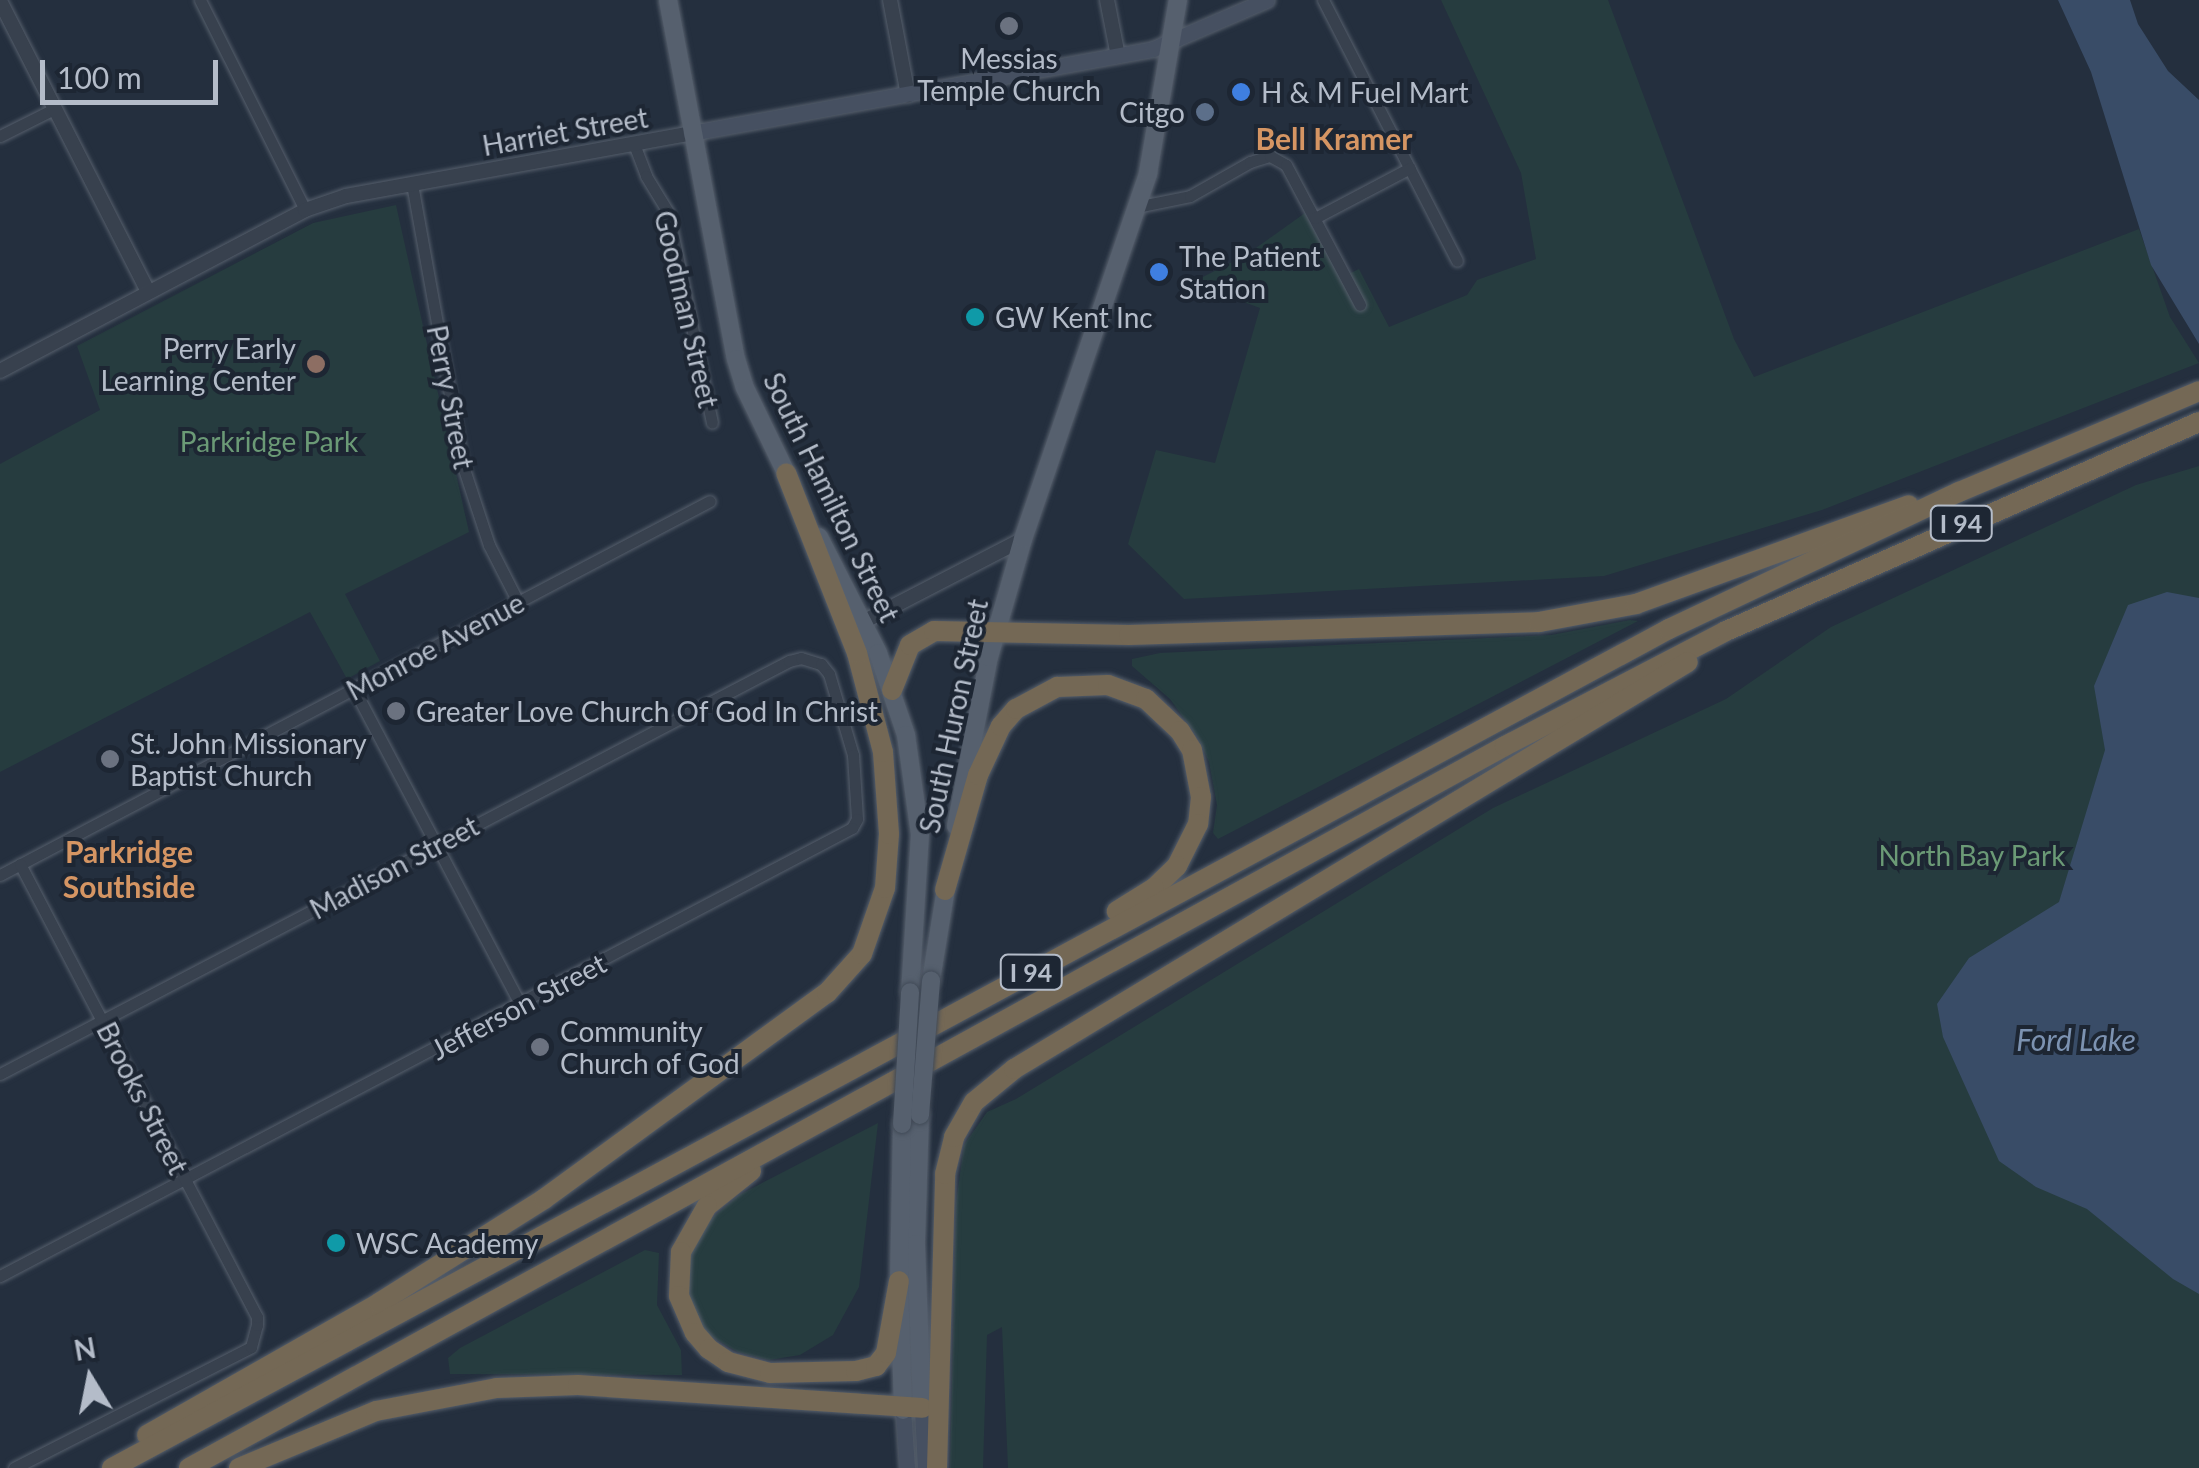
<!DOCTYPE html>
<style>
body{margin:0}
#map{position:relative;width:2199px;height:1468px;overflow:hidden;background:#242f3e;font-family:Lato,sans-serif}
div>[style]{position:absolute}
.green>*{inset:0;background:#263c3f}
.water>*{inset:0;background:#394c67}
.roads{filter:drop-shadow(0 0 2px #565f6c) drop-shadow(0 0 2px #565f6c)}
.minor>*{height:11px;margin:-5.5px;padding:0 5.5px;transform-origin:5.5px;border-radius:5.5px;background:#38414e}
.tertiary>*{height:14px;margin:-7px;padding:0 7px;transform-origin:7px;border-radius:7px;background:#38414e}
.secondary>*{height:15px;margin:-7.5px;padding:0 7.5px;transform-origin:7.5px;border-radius:7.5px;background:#465061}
.primary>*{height:18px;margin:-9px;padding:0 9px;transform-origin:9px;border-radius:9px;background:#56606e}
.motorway>*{height:20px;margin:-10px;padding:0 10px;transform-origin:10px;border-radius:10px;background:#746855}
.bridges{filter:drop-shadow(0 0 2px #414a57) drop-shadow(0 0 2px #414a57)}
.primary-bridge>*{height:18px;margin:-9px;padding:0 9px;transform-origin:9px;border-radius:9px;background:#56606e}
.dots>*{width:28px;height:28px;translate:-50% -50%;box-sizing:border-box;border:5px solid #1d2633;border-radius:50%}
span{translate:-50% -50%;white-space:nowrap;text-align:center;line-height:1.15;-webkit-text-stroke:8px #1d2633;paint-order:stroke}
.shield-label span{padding:2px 8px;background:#1d2633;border:2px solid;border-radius:8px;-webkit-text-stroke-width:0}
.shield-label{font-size:25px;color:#b4bcc9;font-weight:700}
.poi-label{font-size:28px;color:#b4bcc9}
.left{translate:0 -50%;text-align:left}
.right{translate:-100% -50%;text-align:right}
.street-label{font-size:28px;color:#b4bcc9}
.park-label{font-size:28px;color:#6b9a76}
.neighbourhood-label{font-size:30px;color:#d59563;font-weight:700}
.water-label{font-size:30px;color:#7c92b1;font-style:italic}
.north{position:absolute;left:40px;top:1328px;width:100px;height:100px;-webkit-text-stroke:8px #1d2633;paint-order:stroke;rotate:350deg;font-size:28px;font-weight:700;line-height:40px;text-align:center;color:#b4bcc9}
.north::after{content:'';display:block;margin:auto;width:35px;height:45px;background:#b4bcc9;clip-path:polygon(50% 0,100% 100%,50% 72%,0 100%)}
.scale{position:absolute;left:40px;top:60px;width:178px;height:45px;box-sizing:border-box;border:5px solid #b4bcc9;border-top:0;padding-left:12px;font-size:30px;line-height:35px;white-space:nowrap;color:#b4bcc9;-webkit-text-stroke:8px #1d2633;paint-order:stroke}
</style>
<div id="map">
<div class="green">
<div style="clip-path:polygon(1441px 0,1608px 0,1734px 339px,1754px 377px,2139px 229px,2170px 317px,2199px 363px,1822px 510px,1604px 576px,1184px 599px,1128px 544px,1156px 450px,1215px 463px,1260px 308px,1191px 283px,1246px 255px,1305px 213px,1340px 278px,1359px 269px,1389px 327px,1467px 295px,1477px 280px,1536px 259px,1521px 173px)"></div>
<div style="clip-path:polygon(396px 205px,469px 532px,345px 594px,380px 661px,347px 679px,310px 612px,0 772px,0 464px,100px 410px,77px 346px,313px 223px)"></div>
<div style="clip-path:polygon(2199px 466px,2199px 1468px,1008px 1468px,1002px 1327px,987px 1335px,983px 1468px,950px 1468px,956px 1203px,964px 1145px,987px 1112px,1016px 1099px,1493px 808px,1726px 699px,1831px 627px,2136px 485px)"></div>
<div style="clip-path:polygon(1630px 620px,1638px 621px,1218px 839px,1213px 833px,1217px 805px,1209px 762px,1198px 738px,1170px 699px,1132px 666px,1132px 659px,1160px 653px,1551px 635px)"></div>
<div style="clip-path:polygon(878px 1123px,859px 1287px,833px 1335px,800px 1355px,769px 1360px,738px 1352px,707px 1334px,689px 1302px,689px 1256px,705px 1224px,739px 1195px)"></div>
<div style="clip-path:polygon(645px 1250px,659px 1253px,657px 1305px,681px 1350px,682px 1375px,450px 1374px,448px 1358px,460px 1348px)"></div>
</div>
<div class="water">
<div style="clip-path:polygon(2058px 0,2130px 0,2138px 24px,2168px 71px,2199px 100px,2199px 344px,2151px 265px,2091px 72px)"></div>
<div style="clip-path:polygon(2167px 592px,2199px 598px,2199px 1294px,2173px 1279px,2087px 1209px,2036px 1187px,1999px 1161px,1943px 1037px,1937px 1004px,1969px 958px,2059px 902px,2105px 750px,2094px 686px,2128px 605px)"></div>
</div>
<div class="roads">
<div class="minor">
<div style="left:200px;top:0;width:235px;rotate:63.4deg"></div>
<div style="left:1323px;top:0;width:293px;rotate:62.8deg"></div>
<div style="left:0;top:136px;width:60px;rotate:-26.6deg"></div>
<div style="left:634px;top:144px;width:34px;rotate:69deg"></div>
<div style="left:646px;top:176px;width:42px;rotate:58.6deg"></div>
<div style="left:668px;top:212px;width:215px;rotate:78.2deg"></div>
<div style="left:412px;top:184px;width:283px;rotate:79.8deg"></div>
<div style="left:462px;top:463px;width:86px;rotate:71.8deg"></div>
<div style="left:489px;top:545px;width:64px;rotate:63deg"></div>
<div style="left:1136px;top:207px;width:55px;rotate:-11.5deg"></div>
<div style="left:1190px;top:196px;width:69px;rotate:-29.5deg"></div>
<div style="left:1250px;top:162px;width:21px;rotate:-17deg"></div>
<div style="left:1270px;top:156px;width:18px;rotate:29deg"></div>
<div style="left:1286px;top:165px;width:158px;rotate:62.1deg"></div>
<div style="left:1315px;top:218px;width:107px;rotate:-27.8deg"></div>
<div style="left:354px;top:689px;width:356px;rotate:62.2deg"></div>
<div style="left:0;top:875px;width:802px;rotate:-27.78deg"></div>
<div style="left:0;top:1074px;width:891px;rotate:-27.63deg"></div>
<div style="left:789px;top:661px;width:12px;rotate:-14deg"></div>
<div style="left:801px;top:658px;width:21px;rotate:17deg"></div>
<div style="left:821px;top:664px;width:13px;rotate:51deg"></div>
<div style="left:829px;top:674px;width:84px;rotate:73.5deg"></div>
<div style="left:853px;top:755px;width:64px;rotate:86.4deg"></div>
<div style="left:857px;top:819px;width:10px;rotate:119deg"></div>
<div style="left:852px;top:828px;width:963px;rotate:152.26deg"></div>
<div style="left:14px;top:1468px;width:266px;rotate:-27deg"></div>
<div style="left:251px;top:1347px;width:23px;rotate:-75deg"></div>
<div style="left:257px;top:1325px;width:8px;rotate:-90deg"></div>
<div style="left:257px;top:1317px;width:511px;rotate:-117.62deg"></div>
</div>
<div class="tertiary">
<div style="left:890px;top:0;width:97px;rotate:79.3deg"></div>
<div style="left:1107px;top:0;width:57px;rotate:78.9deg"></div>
<div style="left:0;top:1px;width:326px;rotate:63deg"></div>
<div style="left:0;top:371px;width:345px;rotate:-27.8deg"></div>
<div style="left:305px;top:210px;width:43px;rotate:-18.9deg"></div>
<div style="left:346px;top:196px;width:351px;rotate:-10.3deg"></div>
<div style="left:863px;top:622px;width:180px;rotate:-27.4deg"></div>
</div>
<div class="secondary">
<div style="left:691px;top:133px;width:470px;rotate:-10.3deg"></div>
<div style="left:1153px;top:49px;width:124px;rotate:-23.3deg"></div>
<div style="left:922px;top:1408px;width:60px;rotate:87.1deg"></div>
<div style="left:903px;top:1410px;width:58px;rotate:86.1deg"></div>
</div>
<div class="primary">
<div style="left:668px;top:0;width:365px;rotate:79.3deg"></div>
<div style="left:736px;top:359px;width:30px;rotate:73deg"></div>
<div style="left:745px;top:388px;width:106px;rotate:64.2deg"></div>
<div style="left:819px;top:537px;width:130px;rotate:63deg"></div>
<div style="left:878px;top:653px;width:87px;rotate:71.1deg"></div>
<div style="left:906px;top:735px;width:100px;rotate:82deg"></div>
<div style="left:920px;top:834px;width:158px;rotate:93.6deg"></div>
<div style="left:956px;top:826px;width:172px;rotate:-79deg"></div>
<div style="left:989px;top:657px;width:123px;rotate:-73.9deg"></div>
<div style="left:1023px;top:539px;width:387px;rotate:-71.1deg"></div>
<div style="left:1148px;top:173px;width:176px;rotate:-80.2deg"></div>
<div style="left:931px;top:980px;width:105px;rotate:-80.7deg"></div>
<div style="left:920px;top:1115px;width:129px;rotate:91.8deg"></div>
<div style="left:916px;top:1244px;width:164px;rotate:87.9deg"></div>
<div style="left:902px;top:1124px;width:157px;rotate:91.1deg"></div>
<div style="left:899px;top:1281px;width:129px;rotate:88.2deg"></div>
</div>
<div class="motorway">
<div style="left:892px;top:690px;width:48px;rotate:-68.2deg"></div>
<div style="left:910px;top:645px;width:28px;rotate:-30deg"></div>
<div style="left:934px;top:631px;width:195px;rotate:1.2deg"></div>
<div style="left:1129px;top:635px;width:410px;rotate:-1.8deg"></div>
<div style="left:1539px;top:622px;width:99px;rotate:-10.5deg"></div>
<div style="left:1636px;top:604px;width:290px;rotate:-19.9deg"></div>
<div style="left:945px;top:890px;width:120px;rotate:-74deg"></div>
<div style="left:978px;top:775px;width:54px;rotate:-64.9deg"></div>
<div style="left:1001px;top:726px;width:23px;rotate:-49deg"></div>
<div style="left:1016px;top:709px;width:47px;rotate:-28.2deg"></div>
<div style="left:1057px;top:687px;width:51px;rotate:-2.2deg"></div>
<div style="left:1108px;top:685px;width:40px;rotate:20.2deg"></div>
<div style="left:1146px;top:699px;width:47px;rotate:43.3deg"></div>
<div style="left:1180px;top:731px;width:22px;rotate:58deg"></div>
<div style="left:1192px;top:750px;width:48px;rotate:79.2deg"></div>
<div style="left:1201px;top:797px;width:27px;rotate:96deg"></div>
<div style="left:1198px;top:824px;width:47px;rotate:116.6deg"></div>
<div style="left:1177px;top:866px;width:32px;rotate:136deg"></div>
<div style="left:1154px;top:888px;width:44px;rotate:148.1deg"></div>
<div style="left:751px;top:1171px;width:56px;rotate:141.5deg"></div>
<div style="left:707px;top:1206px;width:53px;rotate:119.5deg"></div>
<div style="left:681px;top:1252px;width:44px;rotate:92.6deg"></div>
<div style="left:679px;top:1296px;width:40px;rotate:66.6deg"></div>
<div style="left:695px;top:1333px;width:21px;rotate:49deg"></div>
<div style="left:709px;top:1349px;width:23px;rotate:34deg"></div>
<div style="left:728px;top:1362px;width:43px;rotate:14.7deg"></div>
<div style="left:770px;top:1373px;width:86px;rotate:-1.3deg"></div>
<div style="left:856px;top:1371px;width:21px;rotate:-14deg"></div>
<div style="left:876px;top:1366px;width:16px;rotate:-52deg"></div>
<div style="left:886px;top:1353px;width:73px;rotate:-79.8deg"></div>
<div style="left:147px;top:1435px;width:267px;rotate:-29.6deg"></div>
<div style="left:379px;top:1303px;width:195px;rotate:-32.2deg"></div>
<div style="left:544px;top:1199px;width:350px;rotate:-36.1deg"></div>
<div style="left:827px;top:993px;width:52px;rotate:-48.1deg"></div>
<div style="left:862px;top:954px;width:70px;rotate:-70.8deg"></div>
<div style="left:885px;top:888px;width:54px;rotate:-85.8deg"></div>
<div style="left:889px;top:834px;width:82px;rotate:-94.2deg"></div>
<div style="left:883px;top:752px;width:102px;rotate:-104.7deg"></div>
<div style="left:857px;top:653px;width:193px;rotate:-111.5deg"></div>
<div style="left:112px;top:1468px;width:1769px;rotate:-28.32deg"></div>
<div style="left:1669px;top:629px;width:321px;rotate:-25.3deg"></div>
<div style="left:1959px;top:492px;width:260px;rotate:-22.8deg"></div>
<div style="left:189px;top:1468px;width:1501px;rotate:-28.75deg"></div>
<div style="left:1505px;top:746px;width:249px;rotate:-27.5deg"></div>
<div style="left:1726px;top:631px;width:517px;rotate:-23.84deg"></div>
<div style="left:239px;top:1468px;width:148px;rotate:-22.6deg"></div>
<div style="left:376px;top:1411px;width:123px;rotate:-10.8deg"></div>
<div style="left:497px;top:1388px;width:81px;rotate:-2.1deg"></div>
<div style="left:578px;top:1385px;width:345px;rotate:3.8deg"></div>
<div style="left:937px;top:1468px;width:294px;rotate:-88.4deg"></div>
<div style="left:945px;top:1174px;width:38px;rotate:-76deg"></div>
<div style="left:954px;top:1137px;width:40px;rotate:-60.3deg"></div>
<div style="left:974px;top:1102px;width:52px;rotate:-39.5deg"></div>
<div style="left:1014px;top:1069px;width:787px;rotate:-31.13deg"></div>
</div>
</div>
<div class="bridges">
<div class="primary-bridge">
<div style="left:920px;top:1115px;width:135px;rotate:-85.3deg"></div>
<div style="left:902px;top:1124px;width:132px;rotate:-86.5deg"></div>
</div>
</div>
<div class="dots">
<div style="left:1009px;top:26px;background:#6b7280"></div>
<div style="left:1241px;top:92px;background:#3f7fe0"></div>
<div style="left:1205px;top:112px;background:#5c6f8a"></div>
<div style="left:1159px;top:272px;background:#3f7fe0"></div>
<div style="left:975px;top:317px;background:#0f9aa8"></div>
<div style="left:316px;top:364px;background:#8d6e63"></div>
<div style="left:396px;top:711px;background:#6b7280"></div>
<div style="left:110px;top:759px;background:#6b7280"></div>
<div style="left:540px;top:1047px;background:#6b7280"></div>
<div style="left:336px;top:1243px;background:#0f9aa8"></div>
</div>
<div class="shield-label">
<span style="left:1961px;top:523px">I 94</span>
<span style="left:1031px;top:972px">I 94</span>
</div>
<div class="poi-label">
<span style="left:1009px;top:74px">Messias<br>Temple Church</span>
<span class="left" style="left:1261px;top:92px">H &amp; M Fuel Mart</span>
<span class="right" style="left:1185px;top:112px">Citgo</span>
<span class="left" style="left:1179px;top:272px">The Patient<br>Station</span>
<span class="left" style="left:995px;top:317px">GW Kent Inc</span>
<span class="right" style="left:296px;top:364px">Perry Early<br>Learning Center</span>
<span class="left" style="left:416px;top:711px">Greater Love Church Of God In Christ</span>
<span class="left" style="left:130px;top:759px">St. John Missionary<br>Baptist Church</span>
<span class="left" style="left:560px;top:1047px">Community<br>Church of God</span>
<span class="left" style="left:356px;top:1243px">WSC Academy</span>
</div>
<div class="street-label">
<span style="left:565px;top:131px;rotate:-10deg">Harriet Street</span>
<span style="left:687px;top:309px;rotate:77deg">Goodman Street</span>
<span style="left:451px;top:397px;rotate:79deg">Perry Street</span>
<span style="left:832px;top:497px;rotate:64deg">South Hamilton Street</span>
<span style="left:435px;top:646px;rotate:-28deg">Monroe Avenue</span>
<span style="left:953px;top:716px;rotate:-78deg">South Huron Street</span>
<span style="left:394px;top:867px;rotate:-28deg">Madison Street</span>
<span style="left:518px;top:1006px;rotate:-28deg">Jefferson Street</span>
<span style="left:143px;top:1098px;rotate:63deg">Brooks Street</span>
</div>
<div class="park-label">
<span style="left:269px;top:441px">Parkridge Park</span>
<span style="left:1972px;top:855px">North Bay Park</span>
</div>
<div class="neighbourhood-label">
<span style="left:1334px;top:138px">Bell Kramer</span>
<span style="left:129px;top:868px">Parkridge<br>Southside</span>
</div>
<div class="water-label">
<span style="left:2076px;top:1039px">Ford Lake</span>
</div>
<div class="north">N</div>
<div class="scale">100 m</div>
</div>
